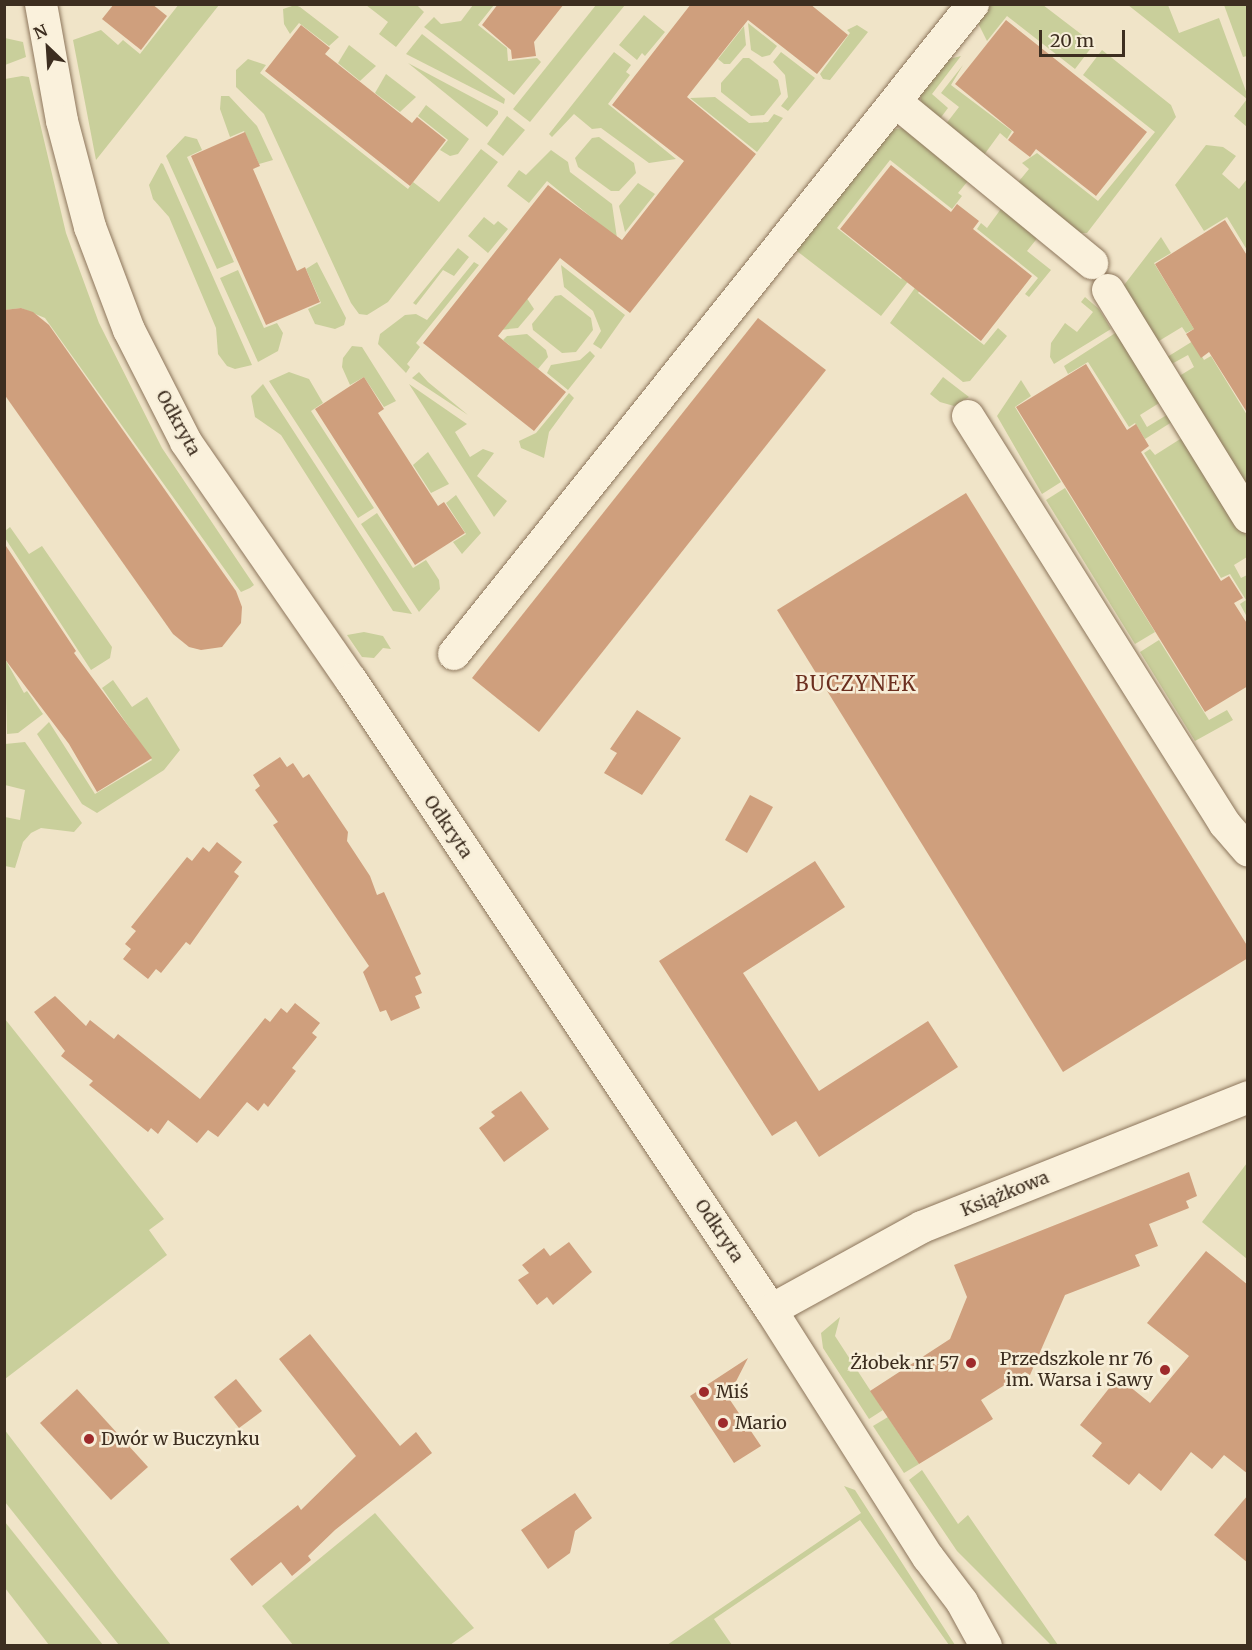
<!DOCTYPE html>
<meta charset="utf-8">
<style>
body{margin:0}
#map{position:relative;width:1252px;height:1650px;overflow:hidden;background:#f0e4c8;font-family:Merriweather,serif}
div>[style]{position:absolute}
.green>*{inset:0;background:#c9cf9b}
.building>*{inset:0;background:#cf9f7d}
.roads{filter:drop-shadow(0 0 2px #8d765c) drop-shadow(0 0 2px #8d765c)}
.minor>*{height:32px;margin:-16px;padding:0 16px;transform-origin:16px;border-radius:16px;background:#faf1dc}
.dots>*{width:16px;height:16px;translate:-50% -50%;box-sizing:border-box;border:3px solid #f7eed8;border-radius:50%}
span{translate:-50% -50%;white-space:nowrap;text-align:center;line-height:1.15;-webkit-text-stroke:5px #f7eed8;paint-order:stroke}
.street-label{font-size:18px;color:#3d2e20}
.poi-label{font-size:18px;color:#3d2e20}
.right{translate:-100% -50%;text-align:right}
.left{translate:0 -50%;text-align:left}
.neighbourhood-label{font-size:20px;color:#6b2e1e;letter-spacing:1.5px}
.frame{position:absolute;inset:0;border:6px solid #3d2e20;pointer-events:none}
.north{position:absolute;left:18px;top:18px;width:60px;height:60px;-webkit-text-stroke:4px #f7eed8;paint-order:stroke;rotate:335deg;font-size:16px;font-weight:700;line-height:24px;text-align:center;color:#3d2e20}
.north::after{content:'';display:block;margin:auto;width:21px;height:27px;background:#3d2e20;clip-path:polygon(50% 0,100% 100%,50% 72%,0 100%)}
.scale{position:absolute;left:1039px;top:30px;width:86px;height:27px;box-sizing:border-box;border:3px solid #3d2e20;border-top:0;padding-left:8px;font-size:18px;line-height:21px;white-space:nowrap;color:#3d2e20;-webkit-text-stroke:4px #f7eed8;paint-order:stroke}
</style>
<div id="map">
<div class="green">
<div style="clip-path:polygon(179px 4px,219px 5px,96px 160px,73px 40px,101px 30px,118px 45px,123px 40px,140px 54px)"></div>
<div style="clip-path:polygon(295px 5px,300px 7px,339px 37px,329px 46px,299px 23px,290px 34px,284px 24px,283px 9px)"></div>
<div style="clip-path:polygon(366px 5px,417px 5px,424px 12px,396px 47px,379px 34px,388px 22px)"></div>
<div style="clip-path:polygon(473px 5px,494px 5px,478px 25px,507px 48px,508px 61px,537px 58px,541px 62px,514px 95px,424px 27px,434px 17px,441px 24px,461px 21px)"></div>
<div style="clip-path:polygon(596px 5px,625px 5px,530px 122px,513px 109px)"></div>
<div style="clip-path:polygon(986px 5px,1043px 5px,1094px 44px,1075px 69px,1007px 16px,987px 41px,977px 21px)"></div>
<div style="clip-path:polygon(1128px 5px,1168px 5px,1179px 33px,1219px 18px,1247px 94px,1247px 127px,1234px 116px,1247px 99px)"></div>
<div style="clip-path:polygon(1224px 5px,1247px 5px,1247px 56px,1243px 57px)"></div>
<div style="clip-path:polygon(644px 15px,665px 32px,645px 56px,642px 53px,637px 60px,619px 45px)"></div>
<div style="clip-path:polygon(748px 23px,777px 46px,770px 55px,762px 57px,751px 50px)"></div>
<div style="clip-path:polygon(857px 25px,868px 32px,830px 80px,823px 79px,820px 74px,850px 33px,847px 30px)"></div>
<div style="clip-path:polygon(744px 26px,746px 45px,730px 64px,724px 64px,718px 59px)"></div>
<div style="clip-path:polygon(422px 34px,505px 99px,504px 104px,406px 54px)"></div>
<div style="clip-path:polygon(5px 38px,23px 42px,26px 57px,5px 65px)"></div>
<div style="clip-path:polygon(349px 45px,376px 66px,360px 81px,338px 63px)"></div>
<div style="clip-path:polygon(1102px 50px,1171px 105px,1176px 117px,1087px 233px,1081px 233px,1015px 186px,1029px 169px,1022px 163px,1037px 153px,1098px 201px,1155px 132px,1083px 75px)"></div>
<div style="clip-path:polygon(614px 52px,631px 65px,626px 72px,630px 75px,608px 104px,676px 159px,649px 163px,601px 128px,592px 129px,574px 114px,552px 137px,549px 134px)"></div>
<div style="clip-path:polygon(781px 52px,815px 78px,788px 111px,781px 106px,788px 97px,785px 75px,773px 62px)"></div>
<div style="clip-path:polygon(961px 56px,932px 94px,948px 108px,936px 124px,923px 111px,920px 94px,941px 61px)"></div>
<div style="clip-path:polygon(743px 58px,749px 58px,778px 80px,781px 94px,764px 115px,751px 116px,721px 92px,721px 83px)"></div>
<div style="clip-path:polygon(248px 59px,266px 65px,260px 73px,408px 189px,413px 182px,439px 202px,481px 149px,498px 162px,388px 302px,367px 315px,359px 314px,351px 303px,264px 114px,236px 87px,236px 70px)"></div>
<div style="clip-path:polygon(408px 63px,498px 111px,498px 114px,487px 127px)"></div>
<div style="clip-path:polygon(963px 65px,951px 85px,1012px 131px,1007px 139px,1000px 133px,981px 159px,942px 129px,959px 107px,941px 93px)"></div>
<div style="clip-path:polygon(386px 74px,416px 97px,400px 112px,375px 93px)"></div>
<div style="clip-path:polygon(22px 76px,29px 77px,66px 233px,99px 323px,162px 448px,254px 585px,250px 588px,241px 592px,45px 318px,21px 308px,5px 310px,5px 79px)"></div>
<div style="clip-path:polygon(221px 96px,229px 96px,257px 126px,273px 160px,259px 164px,244px 131px,230px 137px,220px 109px)"></div>
<div style="clip-path:polygon(715px 97px,749px 123px,768px 122px,774px 114px,783px 118px,757px 152px,690px 98px)"></div>
<div style="clip-path:polygon(426px 105px,469px 139px,458px 154px,450px 156px,440px 150px,448px 140px,418px 116px)"></div>
<div style="clip-path:polygon(507px 116px,525px 130px,503px 156px,487px 144px)"></div>
<div style="clip-path:polygon(902px 128px,915px 130px,972px 176px,958px 193px,962px 196px,952px 209px,890px 160px,837px 228px,901px 279px,905px 275px,910px 279px,881px 316px,793px 248px,891px 130px)"></div>
<div style="clip-path:polygon(185px 136px,197px 139px,202px 150px,187px 157px,234px 262px,217px 269px,166px 156px)"></div>
<div style="clip-path:polygon(599px 137px,634px 163px,636px 173px,619px 191px,611px 191px,578px 167px,575px 158px,592px 138px)"></div>
<div style="clip-path:polygon(1206px 145px,1223px 147px,1236px 156px,1222px 174px,1239px 189px,1247px 179px,1247px 250px,1227px 217px,1204px 231px,1175px 185px)"></div>
<div style="clip-path:polygon(551px 150px,568px 162px,570px 172px,612px 204px,617px 238px,547px 181px,529px 203px,507px 186px,519px 170px,526px 175px)"></div>
<div style="clip-path:polygon(161px 163px,163px 164px,252px 365px,235px 369px,227px 366px,218px 354px,216px 328px,169px 217px,153px 199px,149px 185px)"></div>
<div style="clip-path:polygon(638px 183px,655px 194px,625px 232px,619px 206px)"></div>
<div style="clip-path:polygon(1006px 202px,1043px 231px,1027px 251px,1051px 270px,1029px 297px,1025px 294px,1038px 278px,977px 229px,981px 223px,987px 228px)"></div>
<div style="clip-path:polygon(484px 217px,494px 225px,498px 221px,508px 229px,488px 253px,468px 236px)"></div>
<div style="clip-path:polygon(1161px 237px,1171px 253px,1154px 263px,1194px 329px,1186px 333px,1182px 327px,1154px 344px,1121px 289px)"></div>
<div style="clip-path:polygon(458px 248px,469px 257px,454px 276px,443px 270px,416px 305px,413px 303px)"></div>
<div style="clip-path:polygon(317px 262px,346px 318px,344px 325px,335px 329px,315px 324px,308px 309px,321px 303px,306px 269px)"></div>
<div style="clip-path:polygon(474px 262px,479px 265px,416px 343px,420px 347px,407px 364px,410px 367px,406px 373px,378px 344px,380px 334px,405px 315px,416px 314px,427px 320px)"></div>
<div style="clip-path:polygon(561px 265px,625px 315px,601px 349px,593px 344px,601px 331px,593px 311px,564px 287px)"></div>
<div style="clip-path:polygon(238px 270px,264px 328px,277px 323px,283px 333px,278px 351px,258px 362px,220px 278px)"></div>
<div style="clip-path:polygon(917px 285px,922px 288px,918px 293px,984px 345px,998px 328px,1007px 336px,970px 381px,963px 382px,890px 323px)"></div>
<div style="clip-path:polygon(561px 295px,591px 318px,593px 330px,576px 352px,562px 353px,533px 330px,532px 324px,555px 296px)"></div>
<div style="clip-path:polygon(526px 297px,534px 309px,518px 328px,500px 330px)"></div>
<div style="clip-path:polygon(1085px 297px,1099px 309px,1111px 329px,1054px 364px,1050px 357px,1051px 343px,1065px 323px,1077px 332px,1093px 312px,1081px 302px)"></div>
<div style="clip-path:polygon(1120px 330px,1164px 400px,1140px 415px,1147px 427px,1170px 413px,1175px 420px,1145px 439px,1135px 423px,1129px 427px,1088px 362px,1068px 374px,1064px 366px)"></div>
<div style="clip-path:polygon(527px 334px,546px 350px,548px 357px,538px 369px,503px 340px,507px 336px)"></div>
<div style="clip-path:polygon(1193px 341px,1204px 360px,1211px 356px,1247px 415px,1247px 494px,1176px 378px,1194px 367px,1188px 355px,1168px 366px,1164px 359px)"></div>
<div style="clip-path:polygon(352px 346px,362px 347px,396px 401px,384px 407px,364px 377px,350px 385px,342px 367px,343px 358px)"></div>
<div style="clip-path:polygon(590px 351px,595px 356px,568px 390px,547px 373px,551px 365px,580px 360px)"></div>
<div style="clip-path:polygon(289px 372px,309px 379px,323px 403px,311px 411px,374px 508px,358px 518px,269px 381px)"></div>
<div style="clip-path:polygon(419px 372px,428px 382px,468px 415px,412px 378px)"></div>
<div style="clip-path:polygon(943px 377px,969px 397px,954px 406px,940px 402px,930px 394px)"></div>
<div style="clip-path:polygon(1021px 380px,1031px 396px,1015px 407px,1061px 482px,1042px 494px,997px 416px)"></div>
<div style="clip-path:polygon(263px 384px,412px 614px,393px 611px,281px 435px,255px 417px,251px 396px)"></div>
<div style="clip-path:polygon(409px 384px,467px 424px,455px 432px,470px 457px,483px 449px,494px 453px,477px 476px,507px 501px,494px 517px)"></div>
<div style="clip-path:polygon(569px 393px,574px 398px,549px 432px,544px 458px,521px 448px,519px 441px,536px 433px)"></div>
<div style="clip-path:polygon(1185px 436px,1247px 537px,1247px 557px,1234px 565px,1241px 578px,1247px 575px,1247px 617px,1240px 604px,1246px 600px,1230px 574px,1221px 578px,1144px 453px,1150px 449px,1155px 455px)"></div>
<div style="clip-path:polygon(428px 452px,449px 484px,431px 493px,413px 465px)"></div>
<div style="clip-path:polygon(1065px 488px,1155px 632px,1135px 644px,1046px 500px)"></div>
<div style="clip-path:polygon(456px 495px,481px 533px,462px 554px,453px 542px,466px 534px,446px 503px)"></div>
<div style="clip-path:polygon(377px 513px,413px 568px,426px 560px,439px 580px,440px 589px,419px 612px,361px 524px)"></div>
<div style="clip-path:polygon(10px 527px,29px 554px,42px 546px,112px 647px,110px 658px,91px 670px,5px 538px,5px 531px)"></div>
<div style="clip-path:polygon(364px 632px,383px 636px,391px 649px,383px 648px,374px 658px,362px 657px,347px 635px)"></div>
<div style="clip-path:polygon(1159px 640px,1209px 720px,1227px 710px,1233px 720px,1195px 741px,1140px 652px)"></div>
<div style="clip-path:polygon(5px 659px,24px 693px,27px 691px,43px 714px,18px 733px,7px 734px)"></div>
<div style="clip-path:polygon(113px 680px,132px 707px,147px 697px,180px 750px,164px 770px,97px 813px,82px 804px,37px 734px,49px 722px,95px 794px,152px 760px,102px 688px)"></div>
<div style="clip-path:polygon(25px 742px,82px 823px,74px 832px,41px 828px,31px 833px,23px 842px,15px 868px,5px 866px,5px 817px,20px 820px,25px 790px,5px 785px,5px 744px)"></div>
<div style="clip-path:polygon(5px 1019px,164px 1219px,149px 1230px,167px 1255px,5px 1379px)"></div>
<div style="clip-path:polygon(1247px 1163px,1247px 1259px,1202px 1222px)"></div>
<div style="clip-path:polygon(840px 1317px,835px 1336px,883px 1410px,869px 1419px,823px 1348px,821px 1333px)"></div>
<div style="clip-path:polygon(888px 1417px,919px 1464px,904px 1473px,873px 1426px)"></div>
<div style="clip-path:polygon(4px 1429px,117px 1577px,171px 1645px,119px 1645px,5px 1502px)"></div>
<div style="clip-path:polygon(922px 1470px,958px 1524px,968px 1515px,1058px 1645px,1051px 1645px,957px 1551px,909px 1480px)"></div>
<div style="clip-path:polygon(844px 1486px,855px 1490px,955px 1645px,949px 1645px,860px 1520px,714px 1619px,732px 1645px,667px 1645px,861px 1513px)"></div>
<div style="clip-path:polygon(375px 1513px,474px 1628px,450px 1645px,293px 1645px,262px 1606px)"></div>
<div style="clip-path:polygon(4px 1522px,5px 1522px,103px 1645px,49px 1645px,5px 1588px)"></div>
</div>
<div class="building">
<div style="clip-path:polygon(114px 4px,152px 4px,167px 16px,141px 50px,102px 19px)"></div>
<div style="clip-path:polygon(498px 4px,564px 4px,534px 42px,536px 56px,512px 59px,511px 50px,482px 25px)"></div>
<div style="clip-path:polygon(691px 4px,810px 4px,848px 35px,817px 74px,748px 20px,687px 97px,756px 154px,630px 313px,560px 258px,498px 336px,566px 392px,534px 431px,423px 343px,548px 185px,622px 240px,684px 161px,612px 105px)"></div>
<div style="clip-path:polygon(1006px 20px,1147px 132px,1096px 196px,1036px 149px,1030px 157px,1008px 140px,1014px 132px,955px 84px)"></div>
<div style="clip-path:polygon(301px 25px,330px 48px,325px 54px,412px 123px,417px 117px,446px 140px,410px 186px,265px 71px)"></div>
<div style="clip-path:polygon(245px 132px,260px 166px,253px 169px,297px 271px,305px 267px,320px 302px,266px 325px,191px 156px)"></div>
<div style="clip-path:polygon(891px 165px,951px 212px,957px 204px,979px 221px,973px 229px,1032px 276px,981px 341px,840px 229px)"></div>
<div style="clip-path:polygon(1225px 220px,1248px 257px,1248px 414px,1209px 352px,1201px 358px,1186px 334px,1194px 329px,1155px 264px)"></div>
<div style="clip-path:polygon(21px 308px,33px 312px,49px 325px,236px 591px,242px 607px,241px 623px,222px 647px,201px 650px,189px 647px,173px 634px,4px 394px,4px 310px)"></div>
<div style="clip-path:polygon(758px 318px,826px 370px,539px 732px,472px 678px)"></div>
<div style="clip-path:polygon(1086px 364px,1127px 430px,1136px 424px,1149px 446px,1141px 452px,1221px 581px,1229px 576px,1243px 598px,1234px 603px,1248px 625px,1248px 686px,1205px 712px,1016px 407px)"></div>
<div style="clip-path:polygon(364px 377px,384px 409px,378px 413px,438px 506px,444px 502px,465px 533px,415px 565px,315px 409px)"></div>
<div style="clip-path:polygon(966px 493px,1248px 947px,1248px 958px,1063px 1072px,777px 610px)"></div>
<div style="clip-path:polygon(4px 543px,76px 651px,74px 653px,152px 758px,97px 792px,69px 744px,4px 658px)"></div>
<div style="clip-path:polygon(637px 710px,681px 738px,642px 795px,604px 773px,617px 753px,610px 749px)"></div>
<div style="clip-path:polygon(280px 757px,287px 767px,293px 763px,303px 778px,309px 774px,348px 832px,347px 841px,370px 876px,377px 895px,384px 892px,421px 974px,415px 977px,422px 993px,415px 996px,420px 1008px,391px 1021px,386px 1010px,380px 1012px,363px 972px,369px 966px,273px 825px,278px 822px,255px 790px,260px 786px,253px 775px)"></div>
<div style="clip-path:polygon(750px 795px,773px 807px,747px 853px,725px 840px)"></div>
<div style="clip-path:polygon(217px 842px,242px 862px,234px 872px,239px 876px,190px 945px,186px 942px,161px 973px,156px 969px,148px 979px,123px 959px,131px 949px,125px 944px,136px 931px,131px 927px,187px 857px,192px 861px,203px 847px,209px 852px)"></div>
<div style="clip-path:polygon(815px 861px,845px 907px,743px 973px,819px 1091px,928px 1021px,958px 1067px,819px 1157px,796px 1121px,772px 1136px,659px 961px)"></div>
<div style="clip-path:polygon(55px 996px,86px 1026px,90px 1020px,114px 1039px,118px 1034px,200px 1099px,265px 1018px,270px 1022px,281px 1008px,287px 1013px,295px 1003px,320px 1023px,312px 1033px,317px 1037px,292px 1068px,296px 1071px,268px 1107px,264px 1103px,258px 1111px,247px 1102px,218px 1137px,208px 1130px,197px 1143px,168px 1120px,158px 1134px,151px 1128px,148px 1132px,89px 1085px,93px 1081px,61px 1056px,65px 1051px,34px 1012px)"></div>
<div style="clip-path:polygon(521px 1091px,549px 1129px,504px 1162px,479px 1128px,495px 1116px,491px 1112px)"></div>
<div style="clip-path:polygon(1189px 1172px,1197px 1196px,1186px 1201px,1189px 1208px,1149px 1224px,1158px 1246px,1135px 1255px,1140px 1266px,1065px 1295px,1030px 1375px,1025px 1372px,981px 1400px,993px 1419px,919px 1464px,870px 1391px,950px 1339px,967px 1297px,954px 1265px)"></div>
<div style="clip-path:polygon(569px 1242px,592px 1272px,553px 1305px,547px 1297px,537px 1305px,518px 1280px,529px 1273px,522px 1265px,544px 1248px,550px 1256px)"></div>
<div style="clip-path:polygon(1206px 1251px,1248px 1285px,1248px 1474px,1224px 1455px,1212px 1469px,1191px 1452px,1161px 1491px,1139px 1473px,1129px 1485px,1092px 1456px,1102px 1443px,1080px 1425px,1118px 1377px,1150px 1403px,1189px 1356px,1147px 1323px)"></div>
<div style="clip-path:polygon(310px 1334px,400px 1446px,416px 1432px,432px 1453px,335px 1530px,308px 1556px,311px 1560px,292px 1576px,281px 1562px,252px 1586px,230px 1559px,298px 1505px,301px 1510px,356px 1456px,279px 1359px)"></div>
<div style="clip-path:polygon(748px 1358px,728px 1397px,761px 1446px,734px 1463px,690px 1396px)"></div>
<div style="clip-path:polygon(236px 1379px,262px 1411px,239px 1428px,214px 1397px)"></div>
<div style="clip-path:polygon(77px 1389px,148px 1467px,111px 1500px,40px 1423px)"></div>
<div style="clip-path:polygon(575px 1493px,592px 1518px,575px 1531px,570px 1553px,548px 1569px,521px 1530px)"></div>
<div style="clip-path:polygon(1248px 1495px,1248px 1563px,1214px 1535px)"></div>
</div>
<div class="roads">
<div class="minor">
<div style="left:41px;top:4px;width:119px;rotate:79.8deg"></div>
<div style="left:62px;top:121px;width:110px;rotate:75.2deg"></div>
<div style="left:90px;top:227px;width:110px;rotate:69.3deg"></div>
<div style="left:129px;top:330px;width:126px;rotate:63deg"></div>
<div style="left:186px;top:442px;width:290px;rotate:55.3deg"></div>
<div style="left:351px;top:680px;width:757px;rotate:56.31deg"></div>
<div style="left:771px;top:1310px;width:293px;rotate:57.6deg"></div>
<div style="left:928px;top:1557px;width:56px;rotate:52.9deg"></div>
<div style="left:962px;top:1602px;width:50px;rotate:61.4deg"></div>
<div style="left:896px;top:102px;width:254px;rotate:39.4deg"></div>
<div style="left:1108px;top:290px;width:267px;rotate:58.3deg"></div>
<div style="left:968px;top:416px;width:482px;rotate:57.8deg"></div>
<div style="left:1225px;top:824px;width:35px;rotate:49deg"></div>
<div style="left:454px;top:654px;width:832px;rotate:-51.39deg"></div>
<div style="left:771px;top:1310px;width:172px;rotate:-28.8deg"></div>
<div style="left:922px;top:1227px;width:351px;rotate:-21.7deg"></div>
</div>
</div>
<div class="dots">
<div style="left:971px;top:1363px;background:#9e2a2b"></div>
<div style="left:1165px;top:1370px;background:#9e2a2b"></div>
<div style="left:704px;top:1392px;background:#9e2a2b"></div>
<div style="left:723px;top:1423px;background:#9e2a2b"></div>
<div style="left:89px;top:1439px;background:#9e2a2b"></div>
</div>
<div class="street-label">
<span style="left:178px;top:423px;rotate:61deg">Odkryta</span>
<span style="left:448px;top:827px;rotate:56deg">Odkryta</span>
<span style="left:1005px;top:1194px;rotate:-22deg">Książkowa</span>
<span style="left:719px;top:1231px;rotate:56deg">Odkryta</span>
</div>
<div class="poi-label">
<span class="right" style="left:1153px;top:1370px">Przedszkole nr 76<br>im. Warsa i Sawy</span>
<span class="right" style="left:959px;top:1363px">Żłobek nr 57</span>
<span class="left" style="left:716px;top:1392px">Miś</span>
<span class="left" style="left:735px;top:1423px">Mario</span>
<span class="left" style="left:101px;top:1439px">Dwór w Buczynku</span>
</div>
<div class="neighbourhood-label">
<span style="left:856px;top:683px">BUCZYNEK</span>
</div>
<div class="frame"></div>
<div class="north">N</div>
<div class="scale">20 m</div>
</div>
